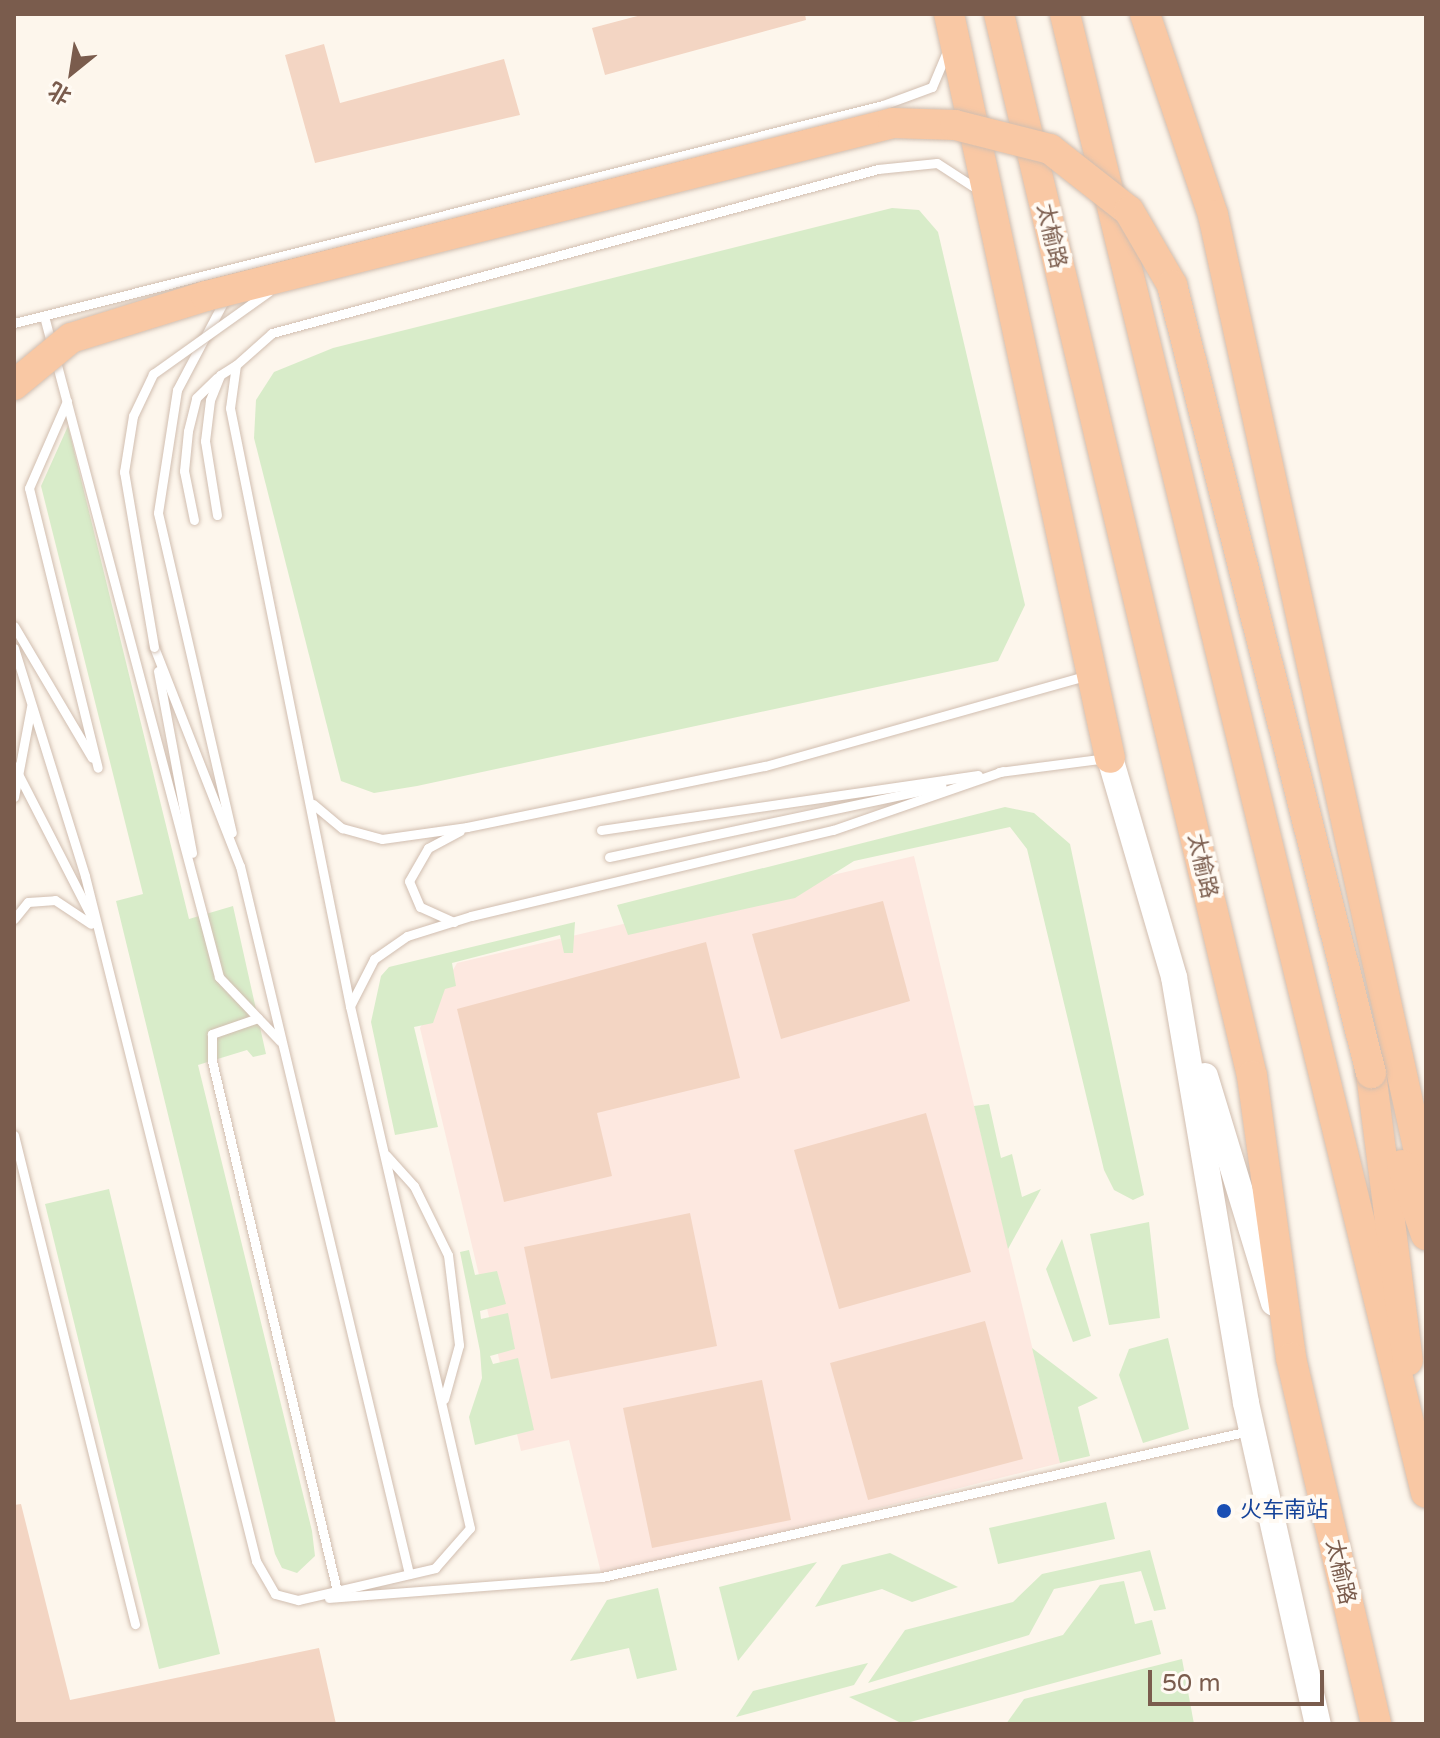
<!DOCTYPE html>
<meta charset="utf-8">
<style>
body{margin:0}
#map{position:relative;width:1440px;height:1738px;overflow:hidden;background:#fdf6ec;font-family:"Varela Round","Noto Sans SC",sans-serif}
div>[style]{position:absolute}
.commercial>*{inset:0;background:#fde8e0}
.green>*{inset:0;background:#d8ecc9}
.building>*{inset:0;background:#f3d5c3}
.roads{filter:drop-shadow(0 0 2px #d1beb0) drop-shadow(0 0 2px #d1beb0)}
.service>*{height:9px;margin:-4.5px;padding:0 4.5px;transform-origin:4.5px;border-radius:4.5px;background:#fff}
.secondary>*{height:26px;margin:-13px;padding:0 13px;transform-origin:13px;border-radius:13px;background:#fff}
.trunk>*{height:30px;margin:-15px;padding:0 15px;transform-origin:15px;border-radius:15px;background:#f9c8a4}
.bridges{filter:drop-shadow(0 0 2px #d1beb0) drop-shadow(0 0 2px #d1beb0)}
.service-bridge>*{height:9px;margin:-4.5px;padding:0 4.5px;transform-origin:4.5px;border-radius:4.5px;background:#fff}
.trunk-bridge>*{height:30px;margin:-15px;padding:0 15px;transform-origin:15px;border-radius:15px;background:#f9c8a4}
.dots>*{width:22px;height:22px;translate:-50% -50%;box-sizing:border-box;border:4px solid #fffaf3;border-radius:50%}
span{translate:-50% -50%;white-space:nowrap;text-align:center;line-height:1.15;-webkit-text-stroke:8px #fffaf3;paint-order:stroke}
.street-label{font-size:22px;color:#7a5c4d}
.transit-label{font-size:22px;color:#164399}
.left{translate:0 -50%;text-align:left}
.frame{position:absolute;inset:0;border:16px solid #7a5c4d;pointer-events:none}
.north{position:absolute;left:32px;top:32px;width:80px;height:80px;-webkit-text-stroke:6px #fffaf3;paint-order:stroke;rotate:210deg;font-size:22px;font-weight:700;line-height:32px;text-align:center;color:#7a5c4d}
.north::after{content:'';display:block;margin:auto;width:28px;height:36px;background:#7a5c4d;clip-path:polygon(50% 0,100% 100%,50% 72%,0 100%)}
.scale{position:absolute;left:1148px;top:1670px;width:176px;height:36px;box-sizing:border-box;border:4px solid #7a5c4d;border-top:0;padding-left:10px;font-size:24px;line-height:28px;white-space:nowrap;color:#7a5c4d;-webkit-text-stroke:6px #fffaf3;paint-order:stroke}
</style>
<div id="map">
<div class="commercial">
<div style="clip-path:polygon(914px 856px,1060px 1463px,602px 1577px,569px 1440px,521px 1451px,420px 1028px,457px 963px)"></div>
</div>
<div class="green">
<div style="clip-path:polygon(892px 208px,919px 210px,938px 232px,1025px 605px,998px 661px,417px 786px,374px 793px,341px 781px,254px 438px,256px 400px,274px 372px,333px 348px)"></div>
<div style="clip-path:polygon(68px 426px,189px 919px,233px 906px,266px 1054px,253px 1057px,247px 1050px,198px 1065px,312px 1531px,315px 1556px,297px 1573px,282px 1568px,275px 1554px,116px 901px,143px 894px,41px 486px)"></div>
<div style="clip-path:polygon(1005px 807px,1034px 813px,1070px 844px,1144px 1195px,1133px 1200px,1114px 1190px,1104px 1170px,1027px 849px,1010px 827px,854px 861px,795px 898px,628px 935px,617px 905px)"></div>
<div style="clip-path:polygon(575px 922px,573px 953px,564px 953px,560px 935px,452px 963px,456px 986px,445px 989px,433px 1023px,414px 1027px,438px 1127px,395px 1135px,371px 1022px,381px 976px,389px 967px)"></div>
<div style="clip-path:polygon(989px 1104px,1001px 1158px,1012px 1154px,1022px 1197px,1041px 1189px,1008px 1249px,974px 1106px)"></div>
<div style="clip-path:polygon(109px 1189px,220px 1654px,159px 1669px,45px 1204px)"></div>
<div style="clip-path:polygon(1149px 1222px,1160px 1318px,1109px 1325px,1090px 1234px)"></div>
<div style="clip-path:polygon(1062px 1239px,1091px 1336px,1073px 1342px,1046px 1269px)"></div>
<div style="clip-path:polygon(469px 1250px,475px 1275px,497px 1271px,506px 1304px,480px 1311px,481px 1319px,508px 1313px,515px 1349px,490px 1356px,493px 1364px,518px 1358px,534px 1430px,475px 1445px,469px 1417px,482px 1378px,480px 1351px,460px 1252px)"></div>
<div style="clip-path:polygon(1168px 1338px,1189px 1429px,1143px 1443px,1119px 1375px,1129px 1349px)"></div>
<div style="clip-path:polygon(1032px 1348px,1098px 1398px,1078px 1407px,1090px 1456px,1060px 1463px)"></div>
<div style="clip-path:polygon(1106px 1502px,1115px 1539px,998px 1564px,989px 1528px)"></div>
<div style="clip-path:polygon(1150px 1550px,1166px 1609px,1154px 1611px,1141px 1571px,1054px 1589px,1029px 1635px,868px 1683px,905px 1630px,1013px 1602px,1042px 1574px)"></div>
<div style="clip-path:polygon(890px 1553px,958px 1587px,912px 1602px,882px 1589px,815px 1607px,842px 1565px)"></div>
<div style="clip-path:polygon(817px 1562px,738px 1661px,719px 1587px)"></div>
<div style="clip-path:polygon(1124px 1581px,1135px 1624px,1152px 1620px,1161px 1654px,903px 1724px,849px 1697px,1063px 1635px,1100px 1585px)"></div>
<div style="clip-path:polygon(658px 1588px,677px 1670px,637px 1679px,629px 1648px,570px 1661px,607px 1600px)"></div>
<div style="clip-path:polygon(1182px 1659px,1194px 1724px,1006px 1724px,1024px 1699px)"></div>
<div style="clip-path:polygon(868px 1663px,854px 1685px,736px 1717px,753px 1691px)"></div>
</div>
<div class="building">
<div style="clip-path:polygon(645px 14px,805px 14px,806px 20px,605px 75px,592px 28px)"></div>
<div style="clip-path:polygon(324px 44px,340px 103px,504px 59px,520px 115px,315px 163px,285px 55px)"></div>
<div style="clip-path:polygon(883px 901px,910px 1001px,781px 1039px,752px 934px)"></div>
<div style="clip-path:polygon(706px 942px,740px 1078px,597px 1113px,612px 1176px,504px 1202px,457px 1009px)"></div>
<div style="clip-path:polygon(926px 1113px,971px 1272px,839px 1309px,794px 1150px)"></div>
<div style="clip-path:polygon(690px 1213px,717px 1346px,551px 1379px,524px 1247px)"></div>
<div style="clip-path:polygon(985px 1321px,1023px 1459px,868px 1500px,830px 1363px)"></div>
<div style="clip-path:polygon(762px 1380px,791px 1520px,652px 1548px,623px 1408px)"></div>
<div style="clip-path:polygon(21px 1504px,70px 1700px,319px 1648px,336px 1724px,14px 1724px,14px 1505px)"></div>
</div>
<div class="roads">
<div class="service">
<div style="left:226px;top:297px;width:105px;rotate:117.8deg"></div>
<div style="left:177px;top:390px;width:124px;rotate:98.8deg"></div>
<div style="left:158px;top:513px;width:328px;rotate:77deg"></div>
<div style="left:44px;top:316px;width:684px;rotate:75.17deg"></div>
<div style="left:219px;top:977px;width:88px;rotate:46.4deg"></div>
<div style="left:14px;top:323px;width:896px;rotate:-14.08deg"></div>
<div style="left:883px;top:105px;width:52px;rotate:-20.2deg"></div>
<div style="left:932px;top:87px;width:41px;rotate:-67.2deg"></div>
<div style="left:67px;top:401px;width:95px;rotate:113.6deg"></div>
<div style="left:29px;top:488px;width:288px;rotate:76.2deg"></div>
<div style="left:217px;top:515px;width:75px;rotate:-99.2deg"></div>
<div style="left:205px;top:441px;width:41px;rotate:-83deg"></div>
<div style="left:210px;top:400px;width:27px;rotate:-68deg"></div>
<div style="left:220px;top:375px;width:19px;rotate:-32deg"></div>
<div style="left:194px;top:520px;width:50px;rotate:-101.5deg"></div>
<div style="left:184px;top:471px;width:40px;rotate:-84.3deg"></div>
<div style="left:188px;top:431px;width:34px;rotate:-76deg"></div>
<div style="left:196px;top:398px;width:29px;rotate:-44deg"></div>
<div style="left:14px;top:626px;width:153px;rotate:59.4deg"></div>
<div style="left:154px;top:647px;width:235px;rotate:68.6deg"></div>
<div style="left:240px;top:866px;width:728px;rotate:76.57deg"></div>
<div style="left:14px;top:648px;width:239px;rotate:72.7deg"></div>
<div style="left:85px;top:876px;width:706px;rotate:75.98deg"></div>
<div style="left:256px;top:1561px;width:38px;rotate:60deg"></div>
<div style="left:275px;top:1594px;width:24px;rotate:15deg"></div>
<div style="left:298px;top:1600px;width:141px;rotate:-13.1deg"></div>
<div style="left:435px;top:1568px;width:53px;rotate:-48.8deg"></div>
<div style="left:470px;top:1528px;width:536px;rotate:-102.95deg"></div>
<div style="left:350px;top:1006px;width:53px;rotate:-62.9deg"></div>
<div style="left:374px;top:959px;width:40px;rotate:-34.9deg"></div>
<div style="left:407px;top:936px;width:67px;rotate:-17.4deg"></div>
<div style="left:471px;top:916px;width:372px;rotate:-13.4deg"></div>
<div style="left:833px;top:830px;width:180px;rotate:-19.1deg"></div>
<div style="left:158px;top:671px;width:185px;rotate:79.4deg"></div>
<div style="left:14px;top:766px;width:173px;rotate:62.8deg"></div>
<div style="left:999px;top:772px;width:109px;rotate:-7.4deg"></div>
<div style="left:14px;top:797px;width:92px;rotate:-79.3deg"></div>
<div style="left:313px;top:804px;width:38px;rotate:40deg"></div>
<div style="left:342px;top:828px;width:41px;rotate:15.4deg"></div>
<div style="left:382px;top:839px;width:86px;rotate:-8deg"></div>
<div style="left:467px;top:827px;width:304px;rotate:-11.6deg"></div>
<div style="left:765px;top:766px;width:333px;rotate:-15.7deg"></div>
<div style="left:601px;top:830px;width:381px;rotate:-8.3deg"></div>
<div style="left:609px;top:857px;width:340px;rotate:-12deg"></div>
<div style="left:14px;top:919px;width:22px;rotate:-51deg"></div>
<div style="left:28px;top:902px;width:27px;rotate:-4deg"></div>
<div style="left:55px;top:900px;width:43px;rotate:33.7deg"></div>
<div style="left:454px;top:922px;width:37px;rotate:-156deg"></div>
<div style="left:420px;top:907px;width:28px;rotate:-113deg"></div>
<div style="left:409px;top:881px;width:38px;rotate:-60deg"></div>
<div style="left:428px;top:848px;width:36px;rotate:-28deg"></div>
<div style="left:350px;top:1006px;width:610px;rotate:-101.35deg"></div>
<div style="left:230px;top:408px;width:43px;rotate:-82.1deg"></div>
<div style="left:236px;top:365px;width:48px;rotate:-41.6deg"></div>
<div style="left:272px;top:333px;width:628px;rotate:-15.14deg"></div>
<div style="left:878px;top:169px;width:59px;rotate:-5.8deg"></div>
<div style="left:937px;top:163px;width:51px;rotate:33.1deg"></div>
<div style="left:258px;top:1018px;width:49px;rotate:160.8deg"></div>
<div style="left:212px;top:1034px;width:27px;rotate:90deg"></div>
<div style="left:212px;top:1061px;width:545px;rotate:76.73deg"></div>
<div style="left:14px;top:1135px;width:504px;rotate:76.1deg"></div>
<div style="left:386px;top:1155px;width:42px;rotate:47.9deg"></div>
<div style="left:414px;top:1186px;width:77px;rotate:63.8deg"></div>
<div style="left:448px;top:1255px;width:91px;rotate:83deg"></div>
<div style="left:459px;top:1345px;width:56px;rotate:105.5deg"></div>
<div style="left:329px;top:1598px;width:274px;rotate:-4.4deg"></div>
<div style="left:602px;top:1577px;width:663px;rotate:-12.72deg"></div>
</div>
<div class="secondary">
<div style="left:1110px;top:758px;width:228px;rotate:73.7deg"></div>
<div style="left:1174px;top:977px;width:432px;rotate:80.4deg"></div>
<div style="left:1246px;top:1403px;width:329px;rotate:77.4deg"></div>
<div style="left:1205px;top:1076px;width:237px;rotate:73.1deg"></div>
</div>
<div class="trunk">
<div style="left:949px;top:14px;width:761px;rotate:77.79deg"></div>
<div style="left:999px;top:14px;width:1092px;rotate:76.6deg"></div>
<div style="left:1252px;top:1076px;width:285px;rotate:82.1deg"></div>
<div style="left:1291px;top:1358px;width:376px;rotate:76.9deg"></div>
<div style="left:1065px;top:14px;width:1522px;rotate:76.28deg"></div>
<div style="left:1145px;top:14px;width:212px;rotate:71.3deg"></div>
<div style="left:1213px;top:215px;width:992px;rotate:77.6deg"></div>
<div style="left:1371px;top:1073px;width:290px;rotate:82.7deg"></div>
<div style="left:1402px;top:1165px;width:74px;rotate:71.1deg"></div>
</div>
</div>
<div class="bridges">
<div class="service-bridge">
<div style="left:154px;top:647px;width:178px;rotate:-99.7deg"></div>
<div style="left:124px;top:472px;width:57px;rotate:-80.9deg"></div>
<div style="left:133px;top:416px;width:47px;rotate:-64.5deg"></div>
<div style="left:153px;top:374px;width:141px;rotate:-35.5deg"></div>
</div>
<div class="trunk-bridge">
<div style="left:14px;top:385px;width:74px;rotate:-39.5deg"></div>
<div style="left:71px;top:338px;width:141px;rotate:-17.3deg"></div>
<div style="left:206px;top:296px;width:708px;rotate:-14.13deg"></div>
<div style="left:893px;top:123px;width:62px;rotate:1.8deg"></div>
<div style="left:955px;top:125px;width:98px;rotate:14.2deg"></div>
<div style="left:1050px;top:149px;width:100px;rotate:38.1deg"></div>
<div style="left:1129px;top:211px;width:86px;rotate:59.8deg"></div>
<div style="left:1172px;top:285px;width:813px;rotate:75.83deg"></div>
</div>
</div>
<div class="dots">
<div style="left:1224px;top:1511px;background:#1a4fb4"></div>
</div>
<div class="street-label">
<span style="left:1051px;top:236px;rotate:77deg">太榆路</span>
<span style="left:1202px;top:866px;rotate:77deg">太榆路</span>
<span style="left:1340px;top:1572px;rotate:77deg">太榆路</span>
</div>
<div class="transit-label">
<span class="left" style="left:1240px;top:1511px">火车南站</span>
</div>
<div class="frame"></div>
<div class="north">北</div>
<div class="scale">50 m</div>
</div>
